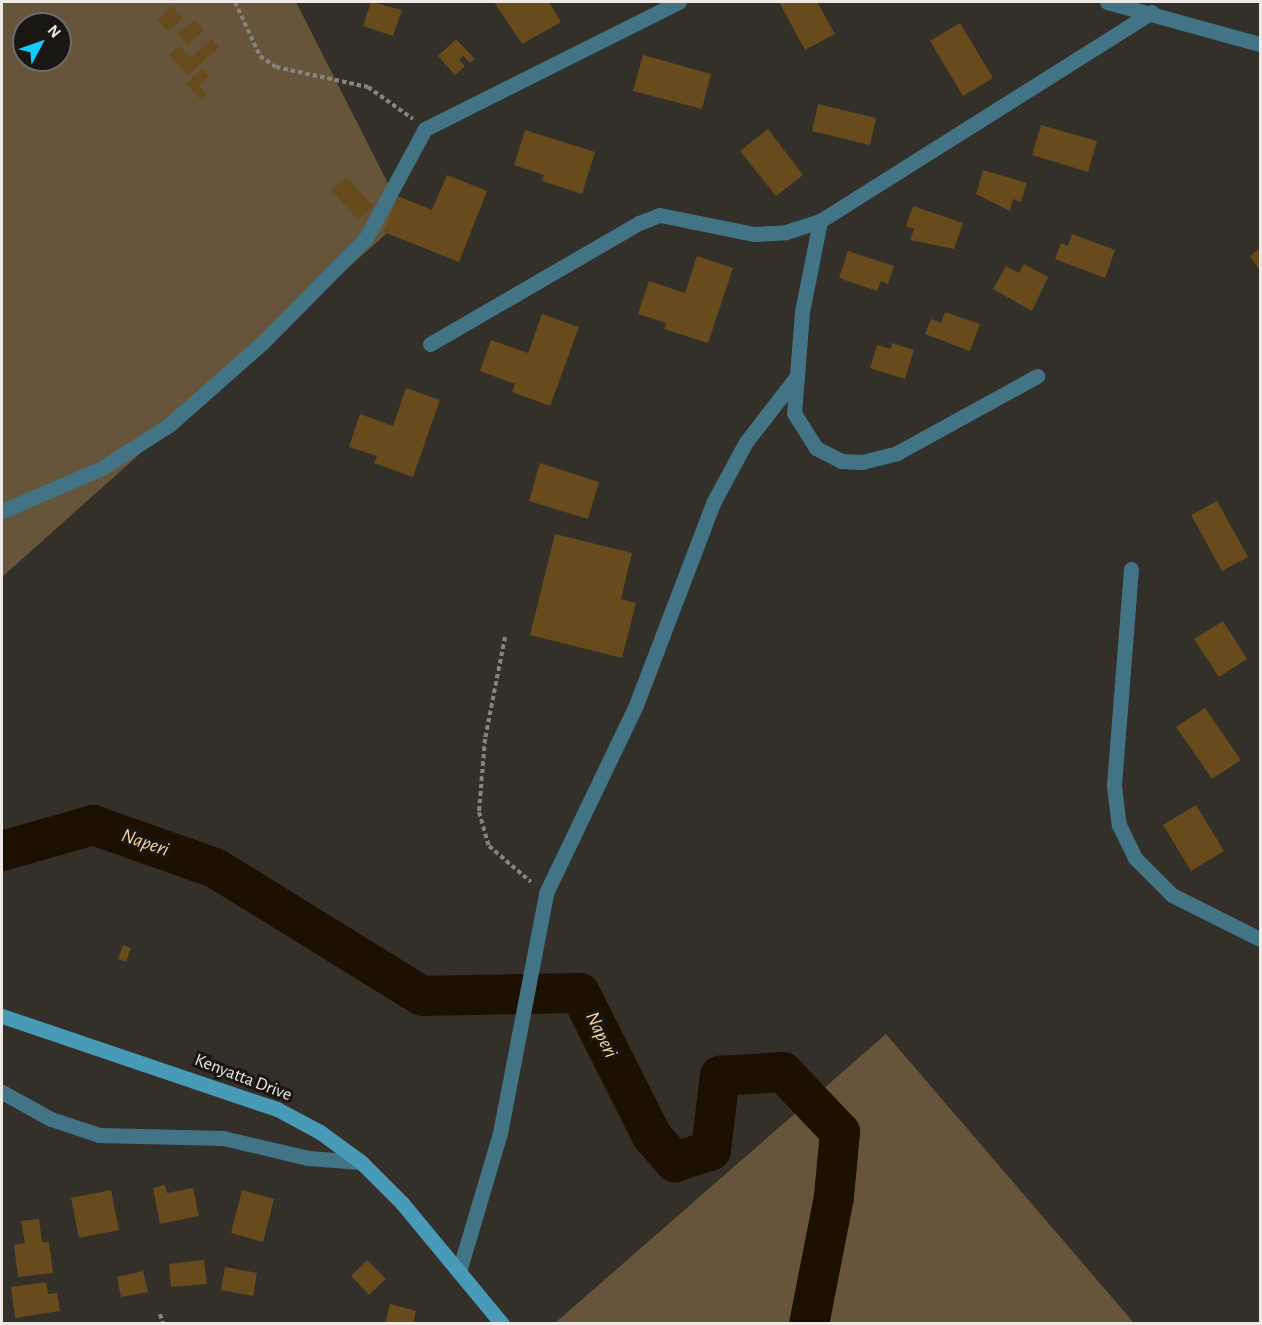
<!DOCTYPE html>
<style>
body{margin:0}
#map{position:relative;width:1262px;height:1325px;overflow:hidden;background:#332f29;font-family:"Alegreya Sans",sans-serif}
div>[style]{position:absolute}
.green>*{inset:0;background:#66543b}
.river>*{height:40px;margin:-20px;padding:0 20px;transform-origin:20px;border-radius:20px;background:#1e1000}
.building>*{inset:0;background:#684b1d}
.path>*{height:4px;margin-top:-2px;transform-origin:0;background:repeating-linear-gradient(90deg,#87847f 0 4.5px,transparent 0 7.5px)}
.street>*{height:15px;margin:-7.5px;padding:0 7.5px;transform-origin:7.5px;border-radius:7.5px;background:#437486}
.secondary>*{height:15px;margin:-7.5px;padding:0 7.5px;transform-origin:7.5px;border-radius:7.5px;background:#489ab7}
span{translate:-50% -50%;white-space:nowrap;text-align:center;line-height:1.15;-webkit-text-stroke:6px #191714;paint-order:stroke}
.street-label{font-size:18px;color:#edeae6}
.water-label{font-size:20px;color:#fad49d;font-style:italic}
.frame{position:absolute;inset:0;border:3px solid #edeae6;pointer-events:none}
.north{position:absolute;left:12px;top:12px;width:60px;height:60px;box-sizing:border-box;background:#191714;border:2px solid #6e6b68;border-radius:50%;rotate:49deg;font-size:16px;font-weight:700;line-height:24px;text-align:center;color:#edeae6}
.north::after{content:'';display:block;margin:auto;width:21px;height:27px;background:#15cafb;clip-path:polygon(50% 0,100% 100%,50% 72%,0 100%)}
</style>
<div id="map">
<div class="green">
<div style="clip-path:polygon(evenodd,2px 2px,296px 2px,405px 217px,2px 577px,2px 2px,24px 24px,60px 24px,60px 60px,24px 60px,24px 24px)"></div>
<div style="clip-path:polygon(886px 1034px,1134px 1323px,555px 1323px)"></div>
</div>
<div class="river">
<div style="left:2px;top:851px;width:95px;rotate:-15.9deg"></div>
<div style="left:93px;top:825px;width:129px;rotate:19.4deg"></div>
<div style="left:215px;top:868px;width:243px;rotate:31.7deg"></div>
<div style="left:422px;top:996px;width:158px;rotate:-1.1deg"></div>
<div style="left:580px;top:993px;width:160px;rotate:63.3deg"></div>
<div style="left:652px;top:1136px;width:35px;rotate:49deg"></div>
<div style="left:675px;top:1162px;width:38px;rotate:-18deg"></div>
<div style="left:711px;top:1150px;width:75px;rotate:-83.1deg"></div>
<div style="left:720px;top:1076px;width:63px;rotate:-3.6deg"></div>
<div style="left:783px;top:1072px;width:83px;rotate:46.5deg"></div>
<div style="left:840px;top:1132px;width:65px;rotate:95.3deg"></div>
<div style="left:834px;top:1197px;width:129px;rotate:101.1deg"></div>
</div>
<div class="building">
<div style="clip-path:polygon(371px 2px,402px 10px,393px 36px,363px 26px)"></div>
<div style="clip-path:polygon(494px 2px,549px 2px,561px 22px,522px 44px)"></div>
<div style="clip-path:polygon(779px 2px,817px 2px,835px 34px,805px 50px)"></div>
<div style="clip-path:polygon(172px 6px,183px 18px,168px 31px,157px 20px)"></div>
<div style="clip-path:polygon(195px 20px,204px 30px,187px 45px,178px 34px)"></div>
<div style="clip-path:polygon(960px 23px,993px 78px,963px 96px,930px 41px)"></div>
<div style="clip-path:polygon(211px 39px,219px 47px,188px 75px,169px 55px,180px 46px,191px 58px)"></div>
<div style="clip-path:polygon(456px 39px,475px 59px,470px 63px,463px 56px,459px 60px,465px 66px,455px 75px,438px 56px)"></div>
<div style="clip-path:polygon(643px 55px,711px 74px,702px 109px,633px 91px)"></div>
<div style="clip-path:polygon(203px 69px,209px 76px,198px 85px,207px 95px,201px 100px,186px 83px)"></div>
<div style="clip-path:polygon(818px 104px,876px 118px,870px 145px,812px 131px)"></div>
<div style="clip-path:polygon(1041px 125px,1097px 141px,1088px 172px,1032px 155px)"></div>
<div style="clip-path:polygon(768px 129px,803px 175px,776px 196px,740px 151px)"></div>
<div style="clip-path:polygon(525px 130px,595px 152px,582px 194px,542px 181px,544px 175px,514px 165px)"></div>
<div style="clip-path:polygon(983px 170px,1027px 183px,1021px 202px,1013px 199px,1010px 211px,976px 194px)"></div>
<div style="clip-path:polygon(447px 175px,487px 191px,459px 262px,384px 232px,398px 196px,432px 210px)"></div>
<div style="clip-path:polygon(346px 177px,373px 206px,358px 220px,331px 190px)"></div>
<div style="clip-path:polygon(913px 206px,963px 223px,954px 249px,910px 240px,914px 229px,906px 226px)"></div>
<div style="clip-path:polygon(1072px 234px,1115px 250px,1105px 278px,1055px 259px,1061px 243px,1068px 246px)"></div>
<div style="clip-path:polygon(1260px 248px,1260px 271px,1250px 256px)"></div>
<div style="clip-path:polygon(848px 251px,894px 266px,888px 284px,881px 281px,877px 291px,839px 278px)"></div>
<div style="clip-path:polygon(697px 256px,733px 268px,708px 343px,664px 329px,666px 323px,638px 314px,649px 281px,685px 293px)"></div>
<div style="clip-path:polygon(1024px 264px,1048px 277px,1032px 311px,993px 289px,1006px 266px,1019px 273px)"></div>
<div style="clip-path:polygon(945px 312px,980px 324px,970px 351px,925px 334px,931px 319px,941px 323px)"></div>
<div style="clip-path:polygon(542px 314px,579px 327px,550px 406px,512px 392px,515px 384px,480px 371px,491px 340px,528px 353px)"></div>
<div style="clip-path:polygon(892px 343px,914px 350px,905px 379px,870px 368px,877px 345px,891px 349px)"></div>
<div style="clip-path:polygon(406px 388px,440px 400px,413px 477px,374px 463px,377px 456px,349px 447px,360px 414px,393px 426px)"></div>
<div style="clip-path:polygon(540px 463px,599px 482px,588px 519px,529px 501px)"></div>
<div style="clip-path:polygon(1217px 501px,1248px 557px,1222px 571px,1191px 515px)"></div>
<div style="clip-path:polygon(555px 534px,632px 553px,621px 599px,636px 603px,622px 658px,530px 635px)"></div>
<div style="clip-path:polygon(1223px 621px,1247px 659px,1219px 677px,1194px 639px)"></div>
<div style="clip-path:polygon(1205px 708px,1241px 760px,1212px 779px,1176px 727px)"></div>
<div style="clip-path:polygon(1196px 805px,1224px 851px,1191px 871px,1163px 825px)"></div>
<div style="clip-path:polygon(123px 945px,131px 948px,126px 962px,118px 959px)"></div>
<div style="clip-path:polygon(165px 1185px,167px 1193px,193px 1188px,199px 1216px,160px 1224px,153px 1188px)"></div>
<div style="clip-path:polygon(111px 1190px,119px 1230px,79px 1238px,71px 1198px)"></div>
<div style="clip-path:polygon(242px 1190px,274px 1199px,263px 1242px,231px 1233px)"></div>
<div style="clip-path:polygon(39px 1219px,42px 1242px,49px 1242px,53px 1273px,18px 1277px,14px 1245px,25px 1243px,21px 1221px)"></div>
<div style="clip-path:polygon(204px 1260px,207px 1284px,171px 1287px,169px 1264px)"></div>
<div style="clip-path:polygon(367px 1260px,386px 1279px,369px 1295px,351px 1276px)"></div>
<div style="clip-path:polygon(225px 1267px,257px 1273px,253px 1296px,221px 1290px)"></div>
<div style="clip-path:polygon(143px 1271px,148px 1292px,121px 1297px,117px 1277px)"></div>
<div style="clip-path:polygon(46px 1282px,48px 1294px,57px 1293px,60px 1311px,15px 1318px,11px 1287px)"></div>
<div style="clip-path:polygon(390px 1304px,416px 1311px,413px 1324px,385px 1324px)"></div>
</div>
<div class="path">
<div style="left:235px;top:2px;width:60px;rotate:65.2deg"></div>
<div style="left:260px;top:56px;width:19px;rotate:35deg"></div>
<div style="left:276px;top:67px;width:94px;rotate:12.3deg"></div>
<div style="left:368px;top:87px;width:55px;rotate:35.4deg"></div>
<div style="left:505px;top:637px;width:104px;rotate:101.1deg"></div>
<div style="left:485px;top:739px;width:73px;rotate:94.7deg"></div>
<div style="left:479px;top:812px;width:35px;rotate:74deg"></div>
<div style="left:489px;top:846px;width:55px;rotate:40.6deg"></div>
<div style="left:160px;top:1314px;width:10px;rotate:73deg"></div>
</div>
<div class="street">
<div style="left:1107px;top:2px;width:159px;rotate:15.4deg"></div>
<div style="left:820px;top:221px;width:93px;rotate:101.2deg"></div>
<div style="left:802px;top:312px;width:101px;rotate:94.5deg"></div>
<div style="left:794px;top:413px;width:41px;rotate:57.8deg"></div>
<div style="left:816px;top:448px;width:28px;rotate:27deg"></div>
<div style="left:841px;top:461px;width:21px;rotate:3deg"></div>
<div style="left:862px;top:462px;width:36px;rotate:-14deg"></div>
<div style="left:897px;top:453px;width:160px;rotate:-28.8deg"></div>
<div style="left:430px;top:344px;width:241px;rotate:-30.1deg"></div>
<div style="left:639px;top:223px;width:22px;rotate:-21deg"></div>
<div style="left:660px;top:215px;width:95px;rotate:11.5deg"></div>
<div style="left:753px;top:234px;width:33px;rotate:-3deg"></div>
<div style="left:786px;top:232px;width:36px;rotate:-18deg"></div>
<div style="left:820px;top:221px;width:392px;rotate:-32.2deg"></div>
<div style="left:2px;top:511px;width:109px;rotate:-23.3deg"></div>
<div style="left:102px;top:468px;width:80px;rotate:-32.7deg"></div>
<div style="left:169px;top:425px;width:124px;rotate:-41.4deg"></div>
<div style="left:262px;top:343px;width:148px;rotate:-45.3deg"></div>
<div style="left:366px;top:238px;width:124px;rotate:-61.6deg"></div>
<div style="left:425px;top:129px;width:284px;rotate:-26.6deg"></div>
<div style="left:1131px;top:569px;width:218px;rotate:94.5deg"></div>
<div style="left:1114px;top:786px;width:39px;rotate:83deg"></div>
<div style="left:1119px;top:825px;width:37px;rotate:64deg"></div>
<div style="left:1135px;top:858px;width:52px;rotate:45deg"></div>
<div style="left:1172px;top:895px;width:98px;rotate:26.6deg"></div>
<div style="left:2px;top:1092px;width:56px;rotate:28.9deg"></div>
<div style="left:51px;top:1119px;width:51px;rotate:18.4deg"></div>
<div style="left:99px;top:1135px;width:124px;rotate:1.4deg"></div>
<div style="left:223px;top:1138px;width:87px;rotate:13.2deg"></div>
<div style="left:308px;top:1158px;width:53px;rotate:4.3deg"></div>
<div style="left:460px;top:1268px;width:141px;rotate:-73.5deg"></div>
<div style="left:500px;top:1133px;width:244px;rotate:-79.1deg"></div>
<div style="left:546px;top:893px;width:208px;rotate:-64.4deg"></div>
<div style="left:636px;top:705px;width:216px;rotate:-69.1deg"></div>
<div style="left:713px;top:503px;width:69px;rotate:-61.6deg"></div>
<div style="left:746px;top:442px;width:83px;rotate:-52.3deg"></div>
</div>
<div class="secondary">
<div style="left:2px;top:1016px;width:290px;rotate:18.7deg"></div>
<div style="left:277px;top:1109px;width:49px;rotate:28.1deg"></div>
<div style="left:320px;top:1132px;width:51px;rotate:36.2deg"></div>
<div style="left:361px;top:1162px;width:58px;rotate:45deg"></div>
<div style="left:402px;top:1203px;width:157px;rotate:50.4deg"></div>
</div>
<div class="street-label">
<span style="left:243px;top:1078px;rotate:21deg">Kenyatta Drive</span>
</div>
<div class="water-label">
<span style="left:145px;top:843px;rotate:19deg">Naperi</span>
<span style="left:601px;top:1035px;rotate:64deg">Naperi</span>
</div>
<div class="frame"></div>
<div class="north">N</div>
</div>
